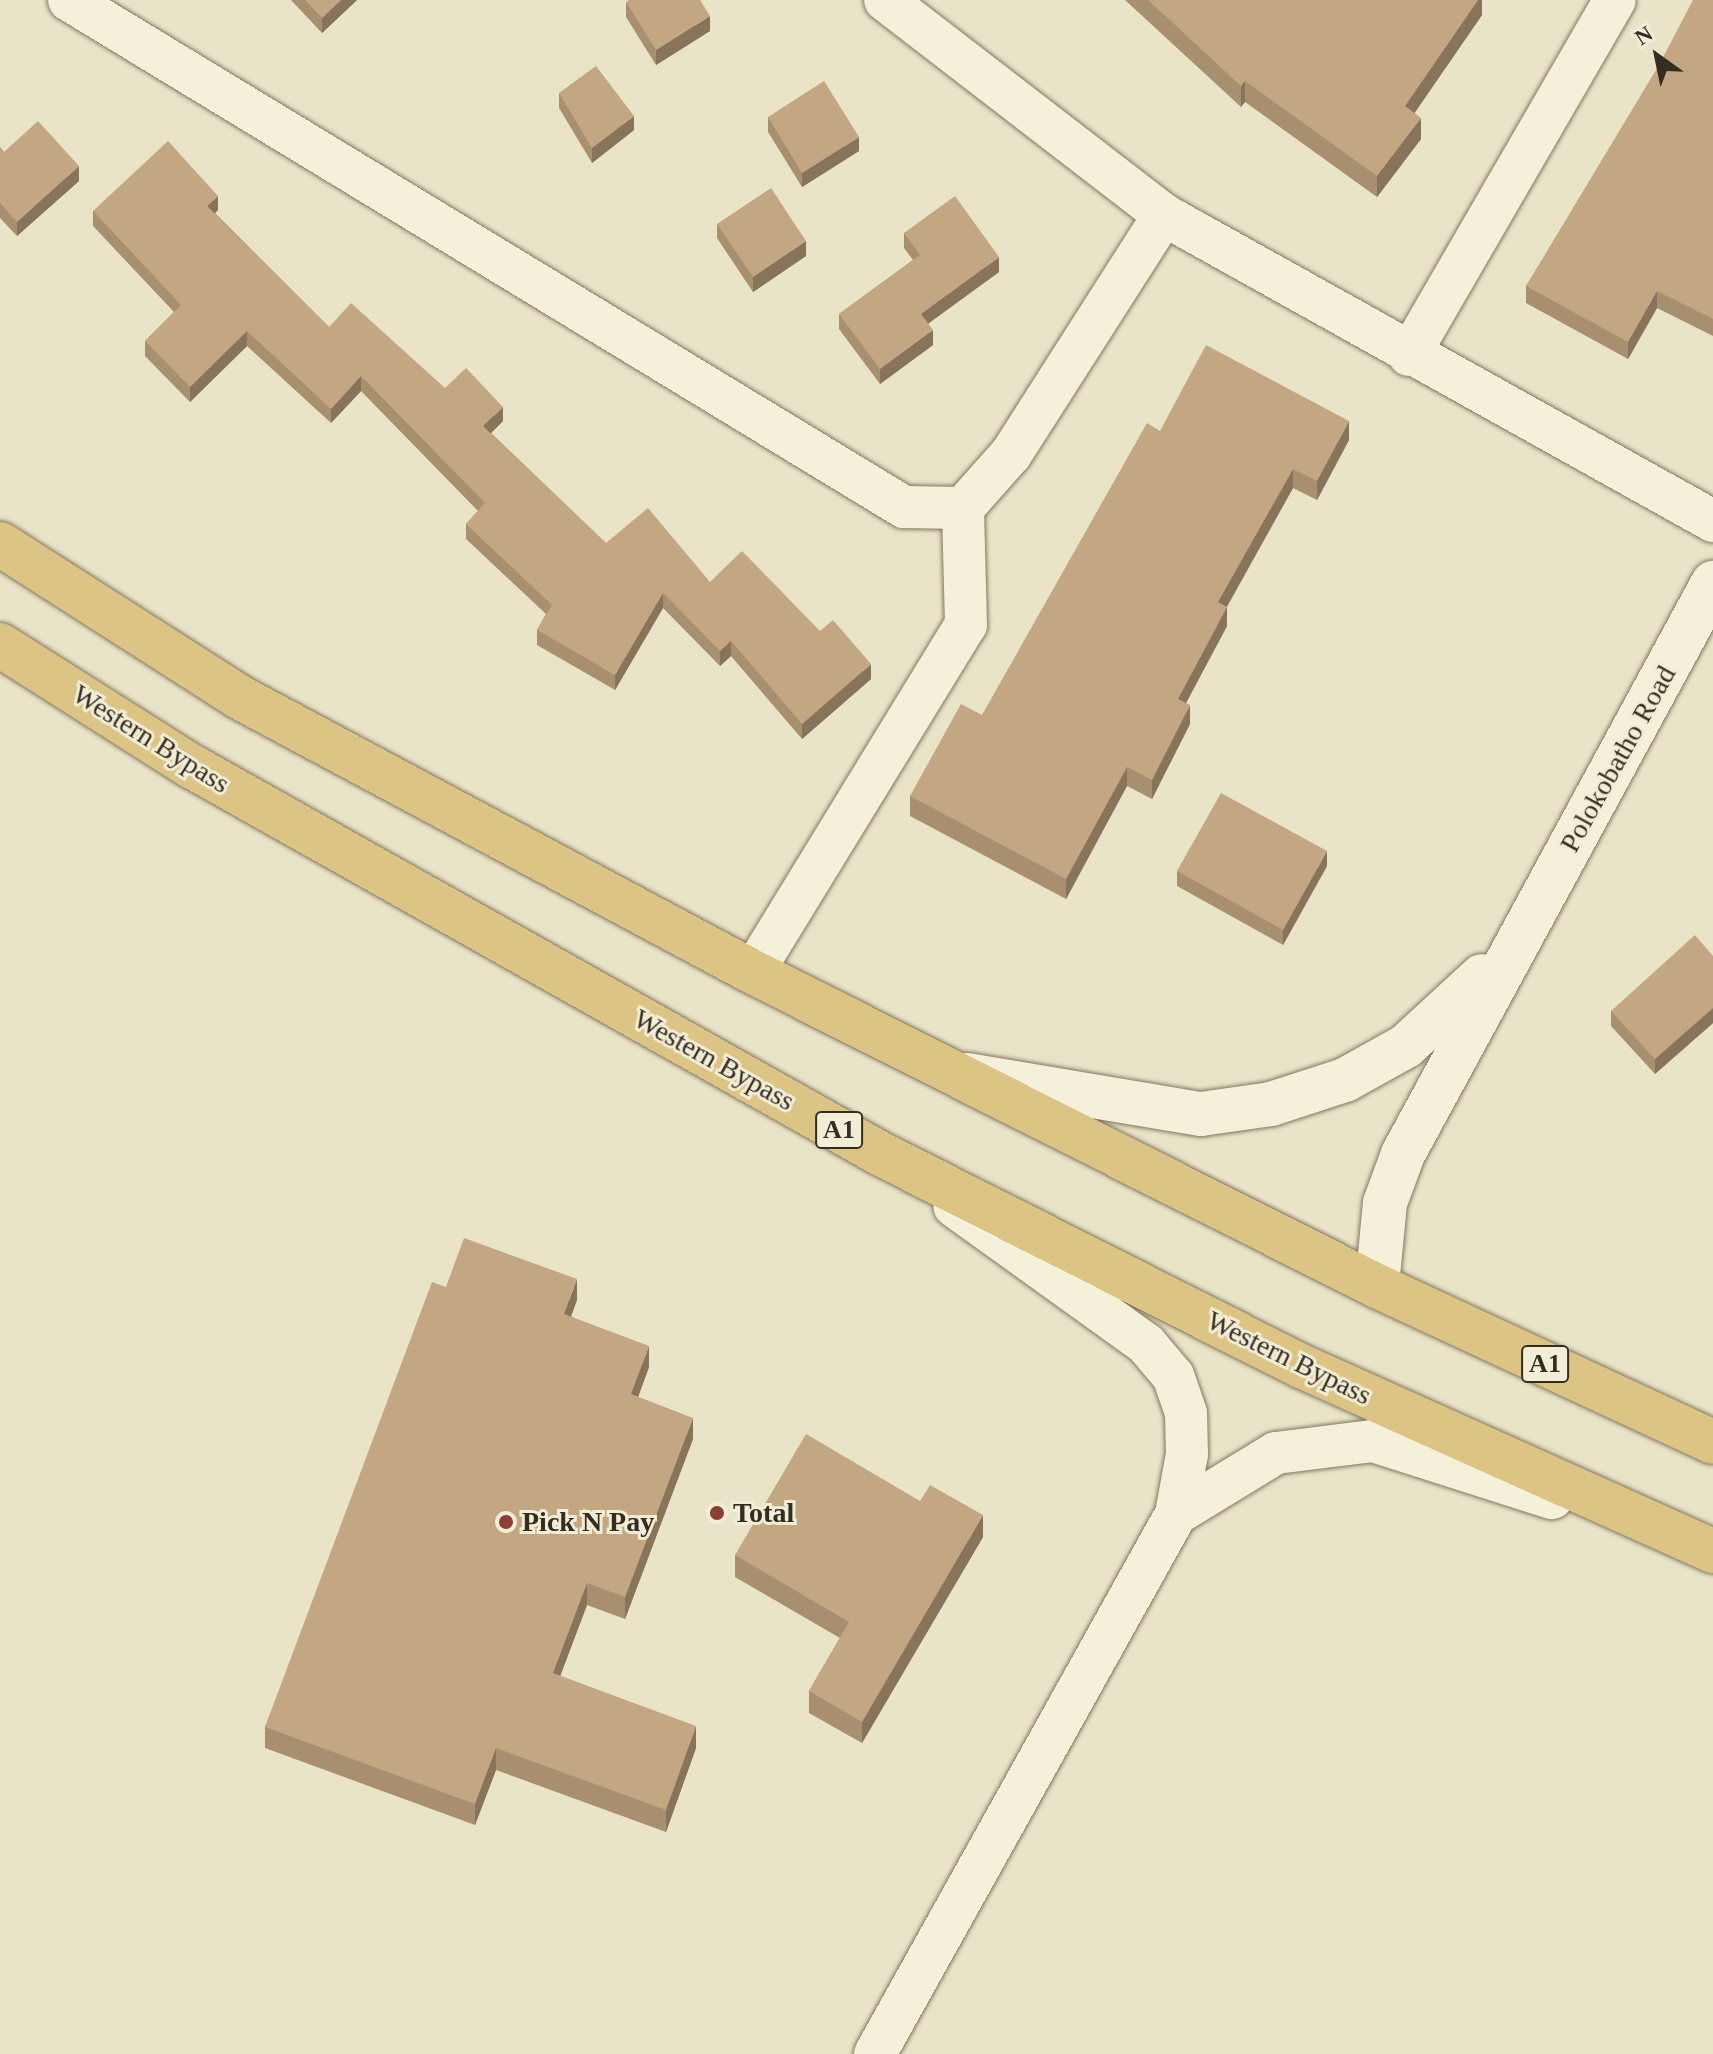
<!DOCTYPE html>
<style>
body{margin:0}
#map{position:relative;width:1713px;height:2054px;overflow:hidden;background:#e9e4c8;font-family:"Times New Roman",serif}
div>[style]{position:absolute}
.roads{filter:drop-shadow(0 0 2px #83775f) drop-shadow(0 0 2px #83775f)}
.minor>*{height:42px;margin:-21px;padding:0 21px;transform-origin:21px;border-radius:21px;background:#f5f0da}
.tertiary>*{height:44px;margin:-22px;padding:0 22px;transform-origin:22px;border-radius:22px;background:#f5f0da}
.trunk>*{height:44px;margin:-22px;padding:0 22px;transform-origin:22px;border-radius:22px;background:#dbc484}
.wall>*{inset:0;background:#a88f70}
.shaded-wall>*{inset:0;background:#88745b}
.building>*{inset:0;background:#c3a682}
.dots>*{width:22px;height:22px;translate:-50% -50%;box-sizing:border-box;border:4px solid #f2edd6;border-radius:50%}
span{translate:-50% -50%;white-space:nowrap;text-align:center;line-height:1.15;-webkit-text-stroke:6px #f2edd6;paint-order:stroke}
.shield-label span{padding:2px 6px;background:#f2edd6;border:2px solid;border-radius:6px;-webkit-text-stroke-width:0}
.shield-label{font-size:26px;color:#352d21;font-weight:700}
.street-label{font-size:28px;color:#352d21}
.poi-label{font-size:28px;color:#352d21;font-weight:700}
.left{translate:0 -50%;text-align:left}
.north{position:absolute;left:1617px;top:16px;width:80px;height:80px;-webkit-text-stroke:6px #f2edd6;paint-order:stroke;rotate:327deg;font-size:22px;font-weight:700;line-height:32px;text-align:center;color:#352d21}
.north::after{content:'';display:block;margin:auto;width:28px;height:36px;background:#352d21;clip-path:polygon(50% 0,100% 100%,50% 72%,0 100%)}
</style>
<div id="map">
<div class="roads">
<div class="minor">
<div style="left:69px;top:0;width:977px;rotate:31.27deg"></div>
<div style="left:904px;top:507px;width:59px;rotate:1deg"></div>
<div style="left:963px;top:508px;width:72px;rotate:-48.4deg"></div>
<div style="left:1011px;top:454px;width:284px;rotate:-57.4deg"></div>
<div style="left:885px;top:0;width:352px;rotate:37.6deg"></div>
<div style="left:1164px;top:215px;width:629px;rotate:29.13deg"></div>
<div style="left:1409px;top:355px;width:410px;rotate:-59.9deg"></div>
<div style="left:753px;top:972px;width:407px;rotate:-58.5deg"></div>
<div style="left:966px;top:625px;width:117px;rotate:-91.5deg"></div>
<div style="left:1176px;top:1514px;width:117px;rotate:-31.4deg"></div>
<div style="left:1276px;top:1453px;width:98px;rotate:-7.1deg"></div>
<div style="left:1373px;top:1441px;width:188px;rotate:17.7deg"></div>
<div style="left:875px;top:2054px;width:618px;rotate:-60.86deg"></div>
<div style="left:1176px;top:1514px;width:61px;rotate:-79.6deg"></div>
<div style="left:1187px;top:1454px;width:41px;rotate:-91.4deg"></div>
<div style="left:1186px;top:1413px;width:39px;rotate:-109deg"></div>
<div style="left:1173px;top:1376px;width:42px;rotate:-130.2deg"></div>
<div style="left:1146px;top:1344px;width:236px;rotate:-144.3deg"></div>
</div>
<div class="tertiary">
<div style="left:967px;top:1075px;width:237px;rotate:9.5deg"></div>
<div style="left:1201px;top:1114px;width:71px;rotate:-8.1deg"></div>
<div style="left:1271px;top:1104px;width:78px;rotate:-18deg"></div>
<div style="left:1345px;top:1080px;width:70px;rotate:-29.1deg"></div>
<div style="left:1406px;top:1046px;width:103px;rotate:-42.6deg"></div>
<div style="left:1377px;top:1286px;width:83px;rotate:-84.5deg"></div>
<div style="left:1385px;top:1203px;width:52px;rotate:-69.8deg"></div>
<div style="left:1403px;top:1154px;width:650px;rotate:-61.5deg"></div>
</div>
<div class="trunk">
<div style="left:0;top:544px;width:284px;rotate:32.6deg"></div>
<div style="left:239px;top:697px;width:583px;rotate:28.15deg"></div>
<div style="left:753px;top:972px;width:699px;rotate:26.71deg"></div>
<div style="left:1377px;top:1286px;width:370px;rotate:24.9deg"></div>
<div style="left:0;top:645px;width:226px;rotate:32.4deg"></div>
<div style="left:191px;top:766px;width:792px;rotate:29.35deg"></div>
<div style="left:881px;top:1154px;width:470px;rotate:26.8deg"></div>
<div style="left:1301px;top:1366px;width:452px;rotate:24.2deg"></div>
</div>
</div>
<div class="wall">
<div style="clip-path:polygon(291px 0,357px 0,322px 33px)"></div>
<div style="clip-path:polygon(1125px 0,1482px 0,1482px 15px,1414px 113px,1421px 139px,1377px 197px,1245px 102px,1241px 107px)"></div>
<div style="clip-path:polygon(1713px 0,1713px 336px,1657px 308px,1628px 359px,1526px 303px,1526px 286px)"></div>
<div style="clip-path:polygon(626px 2px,710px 31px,656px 65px,626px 17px)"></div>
<div style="clip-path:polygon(559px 93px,634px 130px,592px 163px,559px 108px)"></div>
<div style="clip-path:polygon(768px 117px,859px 151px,802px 187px,768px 132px)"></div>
<div style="clip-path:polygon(0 147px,4px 152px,79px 181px,17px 236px,0 218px)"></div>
<div style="clip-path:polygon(218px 210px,215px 213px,329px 327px,445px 388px,503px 421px,491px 433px,606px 543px,710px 582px,820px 631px,871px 679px,802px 739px,731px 656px,720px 666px,663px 608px,615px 690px,537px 645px,537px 630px,546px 614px,466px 539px,466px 524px,478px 511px,361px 391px,331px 423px,247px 346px,190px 402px,145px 356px,145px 341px,174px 312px,93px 226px,93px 211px)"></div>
<div style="clip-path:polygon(717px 224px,806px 256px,753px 292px,717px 238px)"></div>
<div style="clip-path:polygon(904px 233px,999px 272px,928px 323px,933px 345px,880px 384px,839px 329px,839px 314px,913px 260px,904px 248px)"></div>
<div style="clip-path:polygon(1160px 431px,1349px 440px,1317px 500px,1293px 488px,1227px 607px,1227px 626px,1186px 703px,1190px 724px,1152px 799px,1127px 786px,1066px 899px,910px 816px,910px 796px,982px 715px)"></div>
<div style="clip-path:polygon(1327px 866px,1283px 945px,1177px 886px,1177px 871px)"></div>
<div style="clip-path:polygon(1713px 956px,1713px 1023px,1655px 1074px,1611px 1026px,1611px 1011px)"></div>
<div style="clip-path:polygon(446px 1287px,577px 1300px,571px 1316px,649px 1367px,638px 1397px,693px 1439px,625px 1619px,587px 1605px,560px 1676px,696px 1748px,666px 1832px,496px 1770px,475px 1825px,265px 1748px,265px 1727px)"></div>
<div style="clip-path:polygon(983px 1537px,862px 1743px,809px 1713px,809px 1691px,840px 1638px,735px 1577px,735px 1555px)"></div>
</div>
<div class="shaded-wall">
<div style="clip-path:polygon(341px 0,357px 0,322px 33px,322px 18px)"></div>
<div style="clip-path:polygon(1478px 0,1482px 0,1482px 15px,1405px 127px,1405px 106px)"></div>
<div style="clip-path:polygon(710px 16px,710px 31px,656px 65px,656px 50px)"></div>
<div style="clip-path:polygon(1245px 81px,1245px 102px,1241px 107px,1241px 86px)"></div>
<div style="clip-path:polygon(634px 116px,634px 130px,592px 163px,592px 148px)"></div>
<div style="clip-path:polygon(1421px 118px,1421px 139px,1377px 197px,1377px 176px)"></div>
<div style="clip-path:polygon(859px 137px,859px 151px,802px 187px,802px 173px)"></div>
<div style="clip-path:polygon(79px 166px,79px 181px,17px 236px,17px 222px)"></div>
<div style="clip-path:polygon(218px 196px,218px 210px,207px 221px,207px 206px)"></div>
<div style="clip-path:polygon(806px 241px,806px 256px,753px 292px,753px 277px)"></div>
<div style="clip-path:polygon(999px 257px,999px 272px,921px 329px,921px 314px)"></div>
<div style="clip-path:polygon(1657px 291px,1657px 308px,1628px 359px,1628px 342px)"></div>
<div style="clip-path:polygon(933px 330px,933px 345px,880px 384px,880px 369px)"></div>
<div style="clip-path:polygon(247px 331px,247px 346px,190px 402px,190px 387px)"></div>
<div style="clip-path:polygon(361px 376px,361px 391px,331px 423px,331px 409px)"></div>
<div style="clip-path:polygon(503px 407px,503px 421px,483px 441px,483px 426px)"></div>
<div style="clip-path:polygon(1349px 421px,1349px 440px,1317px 500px,1317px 481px)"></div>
<div style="clip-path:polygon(1293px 469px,1293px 488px,1218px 622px,1218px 602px)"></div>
<div style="clip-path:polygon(663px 593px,663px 608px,615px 690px,615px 675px)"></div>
<div style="clip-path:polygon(1227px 607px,1227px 626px,1178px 718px,1178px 699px)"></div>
<div style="clip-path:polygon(731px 641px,731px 656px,720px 666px,720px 651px)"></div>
<div style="clip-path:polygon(871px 664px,871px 679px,802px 739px,802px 724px)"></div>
<div style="clip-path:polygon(1190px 705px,1190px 724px,1152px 799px,1152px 780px)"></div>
<div style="clip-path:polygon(1127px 767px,1127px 786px,1066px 899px,1066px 879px)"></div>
<div style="clip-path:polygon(1327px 851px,1327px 866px,1283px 945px,1283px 930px)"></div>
<div style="clip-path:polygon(1713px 1008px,1713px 1023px,1655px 1074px,1655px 1059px)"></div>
<div style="clip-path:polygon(577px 1279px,577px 1300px,564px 1335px,564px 1314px)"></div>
<div style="clip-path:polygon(649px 1346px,649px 1367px,631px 1416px,631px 1394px)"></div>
<div style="clip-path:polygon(693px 1418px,693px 1439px,625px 1619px,625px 1597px)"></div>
<div style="clip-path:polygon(983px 1515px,983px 1537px,862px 1743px,862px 1722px)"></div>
<div style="clip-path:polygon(587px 1583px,587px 1605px,553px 1695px,553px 1673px)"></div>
<div style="clip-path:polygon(696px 1726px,696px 1748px,666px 1832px,666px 1810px)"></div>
<div style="clip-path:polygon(496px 1748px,496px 1770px,475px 1825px,475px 1804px)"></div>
</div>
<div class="building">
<div style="clip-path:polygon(305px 0,341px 0,322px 18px)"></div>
<div style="clip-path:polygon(629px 0,700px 0,710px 16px,656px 50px,626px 2px)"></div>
<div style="clip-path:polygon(1148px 0,1478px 0,1405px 106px,1421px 118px,1377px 176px,1245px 81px,1241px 86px)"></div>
<div style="clip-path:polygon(1693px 0,1713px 0,1713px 319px,1657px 291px,1628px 342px,1526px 286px,1659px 65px)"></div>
<div style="clip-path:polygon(596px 66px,634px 116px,592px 148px,559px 93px)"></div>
<div style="clip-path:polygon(824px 81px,859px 137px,802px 173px,768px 117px)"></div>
<div style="clip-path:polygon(38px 121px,79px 166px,17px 222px,0 203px,0 147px,4px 152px)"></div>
<div style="clip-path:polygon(168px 141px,218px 196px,207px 206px,329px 327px,351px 303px,445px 388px,466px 368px,503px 407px,483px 426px,606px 543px,648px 508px,710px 582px,742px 551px,820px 631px,833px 620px,871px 664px,802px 724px,731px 641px,720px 651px,663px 593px,615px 675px,537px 630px,552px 605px,466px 524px,485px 503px,361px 376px,331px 409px,247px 331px,190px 387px,145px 341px,181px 305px,93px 211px)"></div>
<div style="clip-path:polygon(771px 188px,806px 241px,753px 277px,717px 224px)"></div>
<div style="clip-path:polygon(955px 196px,999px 257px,921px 314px,933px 330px,880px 369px,839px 314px,920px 255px,904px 233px)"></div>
<div style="clip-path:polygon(1206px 345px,1349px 421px,1317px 481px,1293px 469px,1218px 602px,1227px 607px,1178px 699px,1190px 705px,1152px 780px,1127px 767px,1066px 879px,910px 796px,961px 704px,982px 715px,1147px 423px,1160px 431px)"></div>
<div style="clip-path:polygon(1221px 793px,1327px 851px,1283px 930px,1177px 871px)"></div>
<div style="clip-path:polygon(1695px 935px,1713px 956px,1713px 1008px,1655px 1059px,1611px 1011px)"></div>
<div style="clip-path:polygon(464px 1238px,577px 1279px,564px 1314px,649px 1346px,631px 1394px,693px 1418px,625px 1597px,587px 1583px,553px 1673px,696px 1726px,666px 1810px,496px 1748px,475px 1804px,265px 1727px,432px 1282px,446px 1287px)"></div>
<div style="clip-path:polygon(806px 1434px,920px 1501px,930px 1485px,983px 1515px,862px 1722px,809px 1691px,849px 1622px,735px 1555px)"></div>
</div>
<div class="dots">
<div style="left:717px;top:1513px;background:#8b4036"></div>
<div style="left:506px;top:1522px;background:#8b4036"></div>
</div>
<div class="shield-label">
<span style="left:839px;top:1130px">A1</span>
<span style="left:1545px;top:1364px">A1</span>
</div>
<div class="street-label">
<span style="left:151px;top:739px;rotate:32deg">Western Bypass</span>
<span style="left:1618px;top:759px;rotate:-61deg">Polokobatho Road</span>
<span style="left:714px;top:1060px;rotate:29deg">Western Bypass</span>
<span style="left:1289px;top:1358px;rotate:26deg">Western Bypass</span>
</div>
<div class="poi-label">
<span class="left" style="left:733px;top:1513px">Total</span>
<span class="left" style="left:522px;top:1522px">Pick N Pay</span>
</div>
<div class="north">N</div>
</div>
